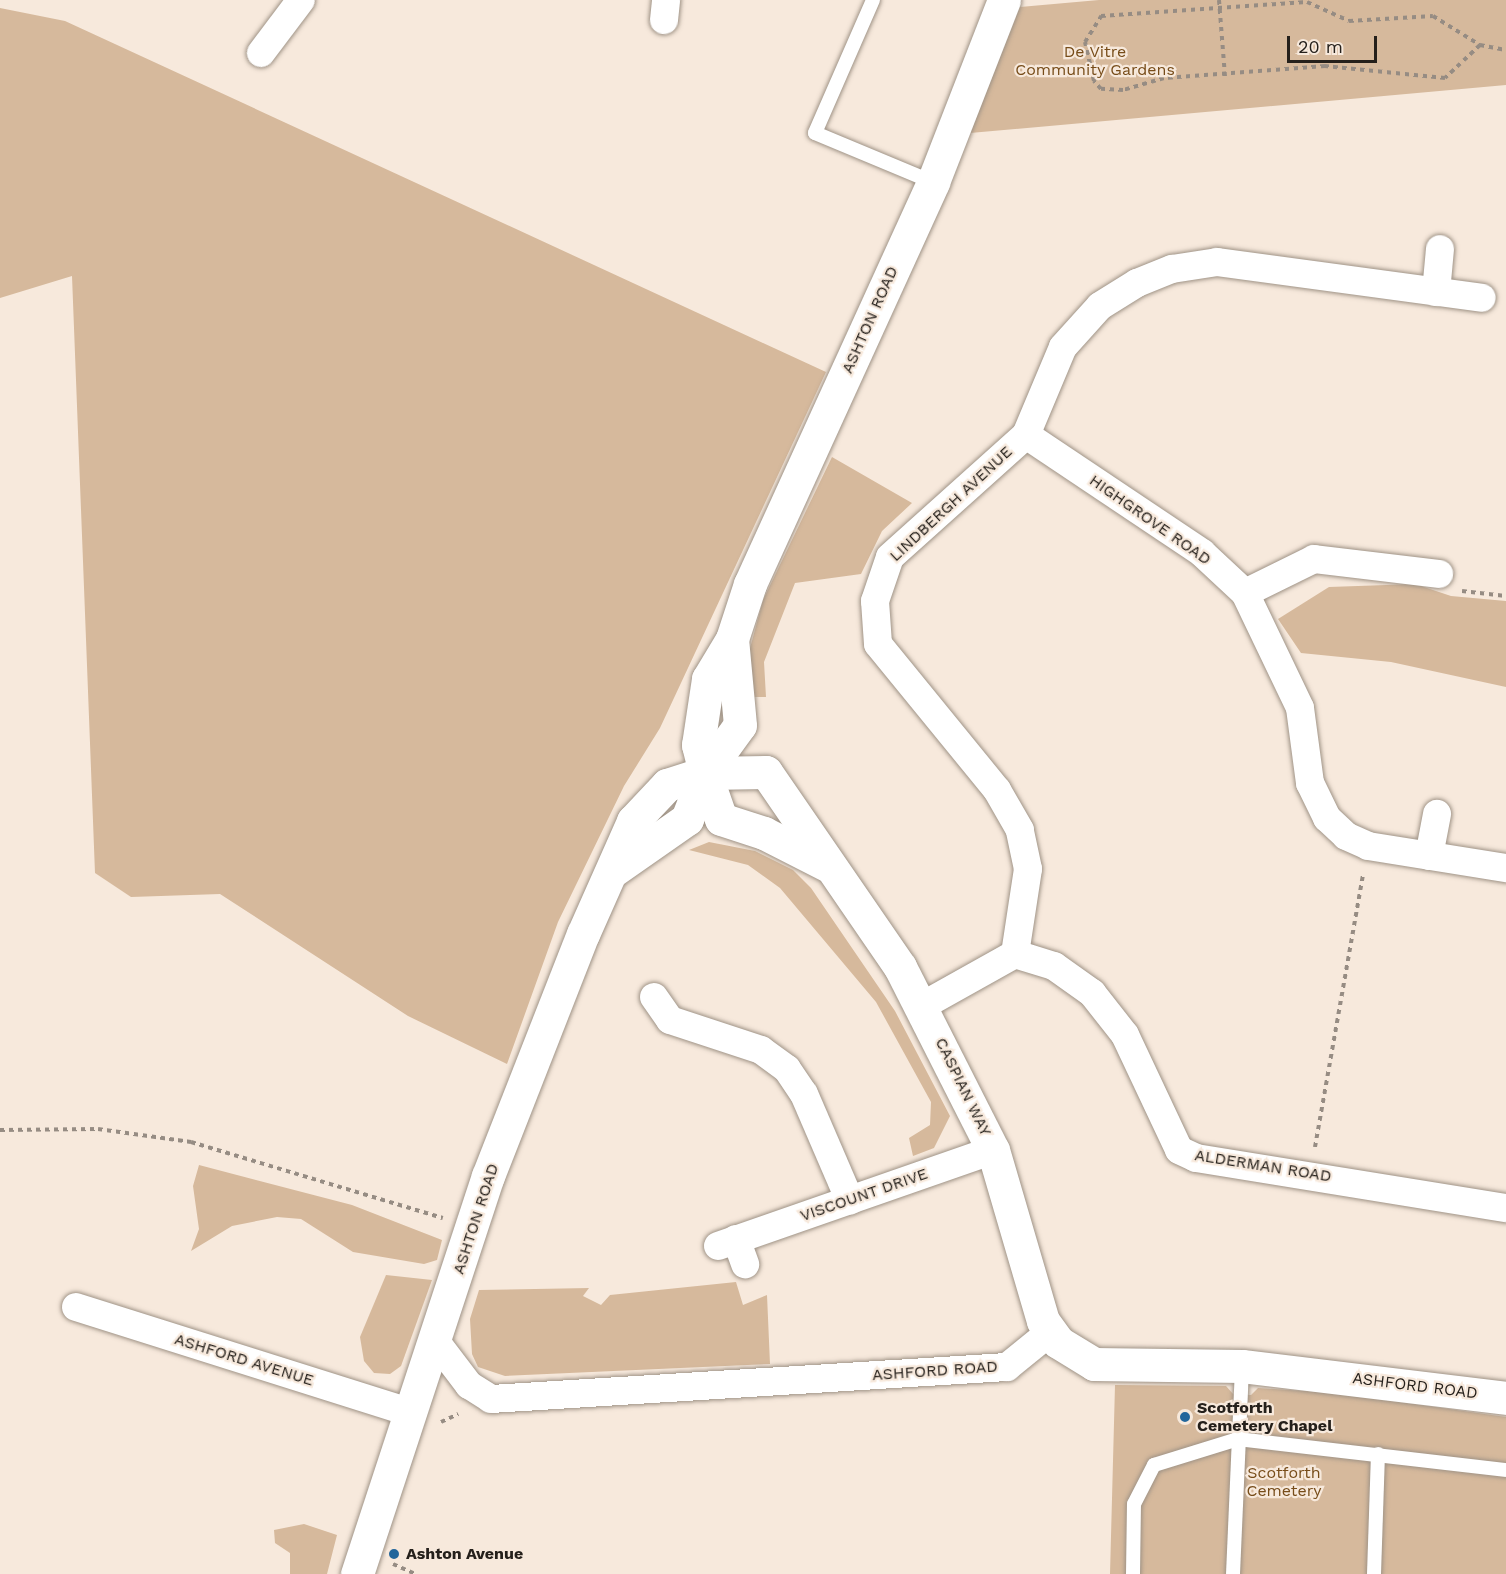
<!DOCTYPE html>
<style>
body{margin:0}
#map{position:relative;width:1506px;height:1574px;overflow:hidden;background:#f7e9dc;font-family:"Work Sans",sans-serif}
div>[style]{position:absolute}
.green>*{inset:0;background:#d6b99c}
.path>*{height:4px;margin-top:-2px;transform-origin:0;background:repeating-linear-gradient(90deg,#968c83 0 4.5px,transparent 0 9px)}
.roads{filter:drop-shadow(0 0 2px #9f9386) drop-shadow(0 0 2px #9f9386)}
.lane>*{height:14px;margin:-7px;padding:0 7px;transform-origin:7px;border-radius:7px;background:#fff}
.street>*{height:28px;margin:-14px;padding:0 14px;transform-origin:14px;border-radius:14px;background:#fff}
.secondary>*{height:33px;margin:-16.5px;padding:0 16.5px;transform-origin:16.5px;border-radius:16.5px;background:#fff}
.primary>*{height:33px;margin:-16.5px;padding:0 16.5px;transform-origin:16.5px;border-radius:16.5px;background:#fff}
.dots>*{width:16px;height:16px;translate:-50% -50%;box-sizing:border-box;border:3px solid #f7e9dc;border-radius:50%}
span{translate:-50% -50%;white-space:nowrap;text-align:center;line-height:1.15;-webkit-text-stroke:4.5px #f7e9dc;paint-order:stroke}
.park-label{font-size:16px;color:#774c19}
.street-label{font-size:16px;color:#25201b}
.poi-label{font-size:16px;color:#25201b;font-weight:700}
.left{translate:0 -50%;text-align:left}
.scale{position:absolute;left:1287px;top:36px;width:90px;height:27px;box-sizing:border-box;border:3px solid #25201b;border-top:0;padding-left:8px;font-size:18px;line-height:21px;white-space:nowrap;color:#25201b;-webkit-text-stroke:4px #f7e9dc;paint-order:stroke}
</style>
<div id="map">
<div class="green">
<div style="clip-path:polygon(1099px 0,1506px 0,1506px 85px,970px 133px,1020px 7px)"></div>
<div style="clip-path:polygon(0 8px,65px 21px,826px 372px,660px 728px,624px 786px,558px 922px,507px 1064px,408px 1016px,220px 894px,131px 897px,95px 873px,72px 276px,0 298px)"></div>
<div style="clip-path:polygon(832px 457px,912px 503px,882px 531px,861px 574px,795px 583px,764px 662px,766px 697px,750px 697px,749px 652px,763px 600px)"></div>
<div style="clip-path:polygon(1415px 584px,1451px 596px,1506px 601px,1506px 687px,1391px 662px,1301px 653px,1278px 619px,1329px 587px)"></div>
<div style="clip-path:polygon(709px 842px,755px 851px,793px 870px,811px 888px,895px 1011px,950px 1116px,934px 1148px,913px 1156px,909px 1138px,930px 1125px,931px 1102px,876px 1002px,780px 888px,748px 865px,689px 850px)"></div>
<div style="clip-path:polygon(199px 1165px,352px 1205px,442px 1240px,437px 1260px,424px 1264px,353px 1252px,301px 1219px,277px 1217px,232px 1226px,191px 1251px,199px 1229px,193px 1186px)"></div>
<div style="clip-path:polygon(386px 1275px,432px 1280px,401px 1366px,390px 1374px,374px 1373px,364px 1361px,360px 1337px)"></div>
<div style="clip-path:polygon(736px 1282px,743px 1305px,767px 1295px,770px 1364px,505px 1376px,478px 1367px,472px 1354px,470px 1319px,479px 1290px,589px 1288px,583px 1296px,601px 1305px,610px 1295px)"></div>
<div style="clip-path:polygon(1115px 1385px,1226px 1386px,1234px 1395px,1251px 1395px,1258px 1388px,1336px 1393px,1506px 1417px,1506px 1574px,1110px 1574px)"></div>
<div style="clip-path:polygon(304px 1524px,337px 1535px,327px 1574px,290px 1574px,290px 1553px,275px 1543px,274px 1530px)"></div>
</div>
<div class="path">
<div style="left:1219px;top:0;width:77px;rotate:85.5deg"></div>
<div style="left:1480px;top:45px;width:48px;rotate:136.7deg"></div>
<div style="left:1445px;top:78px;width:121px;rotate:-174.3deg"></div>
<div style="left:1325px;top:66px;width:161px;rotate:175.7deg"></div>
<div style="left:1164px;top:78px;width:43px;rotate:163.7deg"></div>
<div style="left:1123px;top:90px;width:22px;rotate:-177deg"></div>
<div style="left:1101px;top:89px;width:11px;rotate:-131deg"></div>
<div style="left:1094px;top:81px;width:40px;rotate:-103deg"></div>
<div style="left:1085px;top:42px;width:31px;rotate:-58deg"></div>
<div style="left:1101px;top:16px;width:206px;rotate:-3.9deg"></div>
<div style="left:1307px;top:2px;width:46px;rotate:24.3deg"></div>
<div style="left:1349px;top:21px;width:84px;rotate:-3.4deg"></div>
<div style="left:1433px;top:16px;width:55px;rotate:31.7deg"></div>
<div style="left:1480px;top:45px;width:26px;rotate:11deg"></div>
<div style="left:1462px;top:591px;width:44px;rotate:6.5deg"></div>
<div style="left:0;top:1130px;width:98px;rotate:-0.6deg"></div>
<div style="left:98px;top:1129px;width:94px;rotate:8deg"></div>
<div style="left:191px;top:1142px;width:263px;rotate:16.8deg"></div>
<div style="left:1315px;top:1147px;width:277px;rotate:-80deg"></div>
<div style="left:441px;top:1422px;width:19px;rotate:-25deg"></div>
<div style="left:393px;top:1564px;width:24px;rotate:24deg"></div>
</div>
<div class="roads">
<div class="lane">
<div style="left:873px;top:0;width:145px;rotate:113.6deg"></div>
<div style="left:815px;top:133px;width:128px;rotate:22.6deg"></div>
<div style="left:1133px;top:1574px;width:70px;rotate:-89.2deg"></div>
<div style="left:1134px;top:1504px;width:44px;rotate:-62.9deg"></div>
<div style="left:1154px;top:1465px;width:88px;rotate:-17.2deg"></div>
<div style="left:1238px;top:1439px;width:270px;rotate:6.6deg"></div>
<div style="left:1233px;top:1574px;width:208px;rotate:-87.5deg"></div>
<div style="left:1374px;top:1574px;width:120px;rotate:-88.1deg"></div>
</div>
<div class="street">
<div style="left:664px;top:20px;width:20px;rotate:-84deg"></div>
<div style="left:261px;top:53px;width:66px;rotate:-53deg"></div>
<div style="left:1436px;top:292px;width:43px;rotate:-84.7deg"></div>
<div style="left:1026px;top:435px;width:212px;rotate:33.8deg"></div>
<div style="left:1202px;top:553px;width:59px;rotate:42.9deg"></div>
<div style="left:1245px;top:593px;width:127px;rotate:64.4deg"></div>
<div style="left:1300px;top:708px;width:76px;rotate:82.4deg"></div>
<div style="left:1310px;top:783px;width:39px;rotate:64deg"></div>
<div style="left:1327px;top:818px;width:26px;rotate:43deg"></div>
<div style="left:1346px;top:836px;width:24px;rotate:24deg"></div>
<div style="left:1368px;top:846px;width:140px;rotate:9.1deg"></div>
<div style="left:1245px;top:593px;width:77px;rotate:-26.2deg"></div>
<div style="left:1314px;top:559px;width:126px;rotate:6.8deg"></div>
<div style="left:1429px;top:856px;width:43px;rotate:-79.2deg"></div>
<div style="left:1015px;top:954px;width:41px;rotate:17.1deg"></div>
<div style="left:1054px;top:966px;width:47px;rotate:35.4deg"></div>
<div style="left:1092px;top:993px;width:53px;rotate:51.8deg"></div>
<div style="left:1125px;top:1035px;width:127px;rotate:64.8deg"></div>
<div style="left:1179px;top:1150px;width:19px;rotate:25deg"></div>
<div style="left:1196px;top:1158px;width:314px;rotate:9.2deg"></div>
<div style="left:654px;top:997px;width:28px;rotate:55deg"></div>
<div style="left:670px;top:1020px;width:96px;rotate:18.2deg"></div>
<div style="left:761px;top:1050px;width:32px;rotate:36deg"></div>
<div style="left:787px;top:1069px;width:30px;rotate:56deg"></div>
<div style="left:804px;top:1094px;width:116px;rotate:66.7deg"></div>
<div style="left:922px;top:1006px;width:107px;rotate:-29.2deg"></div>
<div style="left:1015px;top:954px;width:86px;rotate:-81.3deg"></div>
<div style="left:1028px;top:869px;width:40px;rotate:-102deg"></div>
<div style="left:1020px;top:830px;width:46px;rotate:-119.9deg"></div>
<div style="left:997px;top:790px;width:188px;rotate:-129.2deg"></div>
<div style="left:878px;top:644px;width:43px;rotate:-94deg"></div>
<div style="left:875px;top:601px;width:46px;rotate:-71.2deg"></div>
<div style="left:890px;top:557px;width:183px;rotate:-41.9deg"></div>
<div style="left:1026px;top:435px;width:95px;rotate:-67.2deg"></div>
<div style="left:1063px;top:347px;width:55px;rotate:-47.9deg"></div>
<div style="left:1100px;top:306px;width:44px;rotate:-31.9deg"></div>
<div style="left:1137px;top:283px;width:38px;rotate:-22deg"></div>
<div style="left:1172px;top:269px;width:46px;rotate:-8.8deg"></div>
<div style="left:1217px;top:262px;width:267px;rotate:7.7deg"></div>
<div style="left:736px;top:1239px;width:27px;rotate:70deg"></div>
<div style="left:718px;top:1246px;width:291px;rotate:-19.2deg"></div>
<div style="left:76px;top:1307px;width:352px;rotate:17.5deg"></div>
<div style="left:437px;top:1343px;width:53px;rotate:52.7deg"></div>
<div style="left:469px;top:1385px;width:26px;rotate:32deg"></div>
<div style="left:491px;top:1399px;width:517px;rotate:-3.55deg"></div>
<div style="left:1007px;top:1367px;width:54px;rotate:-39deg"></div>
</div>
<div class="secondary">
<div style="left:827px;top:865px;width:71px;rotate:-153.1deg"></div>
<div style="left:764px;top:833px;width:45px;rotate:-162deg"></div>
<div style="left:721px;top:819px;width:49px;rotate:-109.2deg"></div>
<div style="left:705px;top:773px;width:61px;rotate:-0.9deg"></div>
<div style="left:766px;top:772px;width:237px;rotate:55.5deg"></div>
<div style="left:900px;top:967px;width:205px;rotate:63.1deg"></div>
<div style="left:993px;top:1150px;width:178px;rotate:73.7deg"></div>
<div style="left:1043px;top:1321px;width:26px;rotate:54deg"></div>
<div style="left:1058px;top:1342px;width:42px;rotate:31.4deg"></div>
<div style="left:1094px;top:1364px;width:148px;rotate:0.8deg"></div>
<div style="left:1242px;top:1366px;width:266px;rotate:6.9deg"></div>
</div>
<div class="primary">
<div style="left:705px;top:773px;width:29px;rotate:-104deg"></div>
<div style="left:698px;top:745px;width:67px;rotate:-81.4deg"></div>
<div style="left:708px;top:679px;width:47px;rotate:-59deg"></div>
<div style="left:732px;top:639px;width:58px;rotate:-71.9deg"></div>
<div style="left:750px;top:584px;width:442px;rotate:-65.5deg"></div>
<div style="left:933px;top:182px;width:195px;rotate:-68.7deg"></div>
<div style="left:614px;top:870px;width:89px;rotate:-34.9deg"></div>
<div style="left:687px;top:819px;width:49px;rotate:-68.6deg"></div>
<div style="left:705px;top:773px;width:59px;rotate:-53.9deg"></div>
<div style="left:740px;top:725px;width:86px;rotate:-95.3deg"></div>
<div style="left:357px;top:1574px;width:419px;rotate:-71.8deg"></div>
<div style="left:488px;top:1176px;width:260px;rotate:-68.6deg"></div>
<div style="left:583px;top:934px;width:124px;rotate:-66.1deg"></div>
<div style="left:633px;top:821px;width:50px;rotate:-46.6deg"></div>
<div style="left:667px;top:785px;width:40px;rotate:-18deg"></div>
</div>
</div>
<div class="dots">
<div style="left:1185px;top:1417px;background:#23669b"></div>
<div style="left:394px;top:1554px;background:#23669b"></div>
</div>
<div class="park-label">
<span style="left:1095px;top:61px">De Vitre<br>Community Gardens</span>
<span style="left:1284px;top:1482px">Scotforth<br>Cemetery</span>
</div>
<div class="street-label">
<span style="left:870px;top:320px;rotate:-66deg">ASHTON ROAD</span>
<span style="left:951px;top:504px;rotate:-43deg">LINDBERGH AVENUE</span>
<span style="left:1150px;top:520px;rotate:35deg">HIGHGROVE ROAD</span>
<span style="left:963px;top:1087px;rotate:64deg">CASPIAN WAY</span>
<span style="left:1263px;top:1166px;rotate:9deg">ALDERMAN ROAD</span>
<span style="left:864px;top:1195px;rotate:-19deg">VISCOUNT DRIVE</span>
<span style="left:476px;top:1219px;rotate:-72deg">ASHTON ROAD</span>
<span style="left:244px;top:1360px;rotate:17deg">ASHFORD AVENUE</span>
<span style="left:935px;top:1371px;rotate:-4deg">ASHFORD ROAD</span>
<span style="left:1415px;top:1386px;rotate:7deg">ASHFORD ROAD</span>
</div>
<div class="poi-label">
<span class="left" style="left:1197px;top:1417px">Scotforth<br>Cemetery Chapel</span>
<span class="left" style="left:406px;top:1554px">Ashton Avenue</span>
</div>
<div class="scale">20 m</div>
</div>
